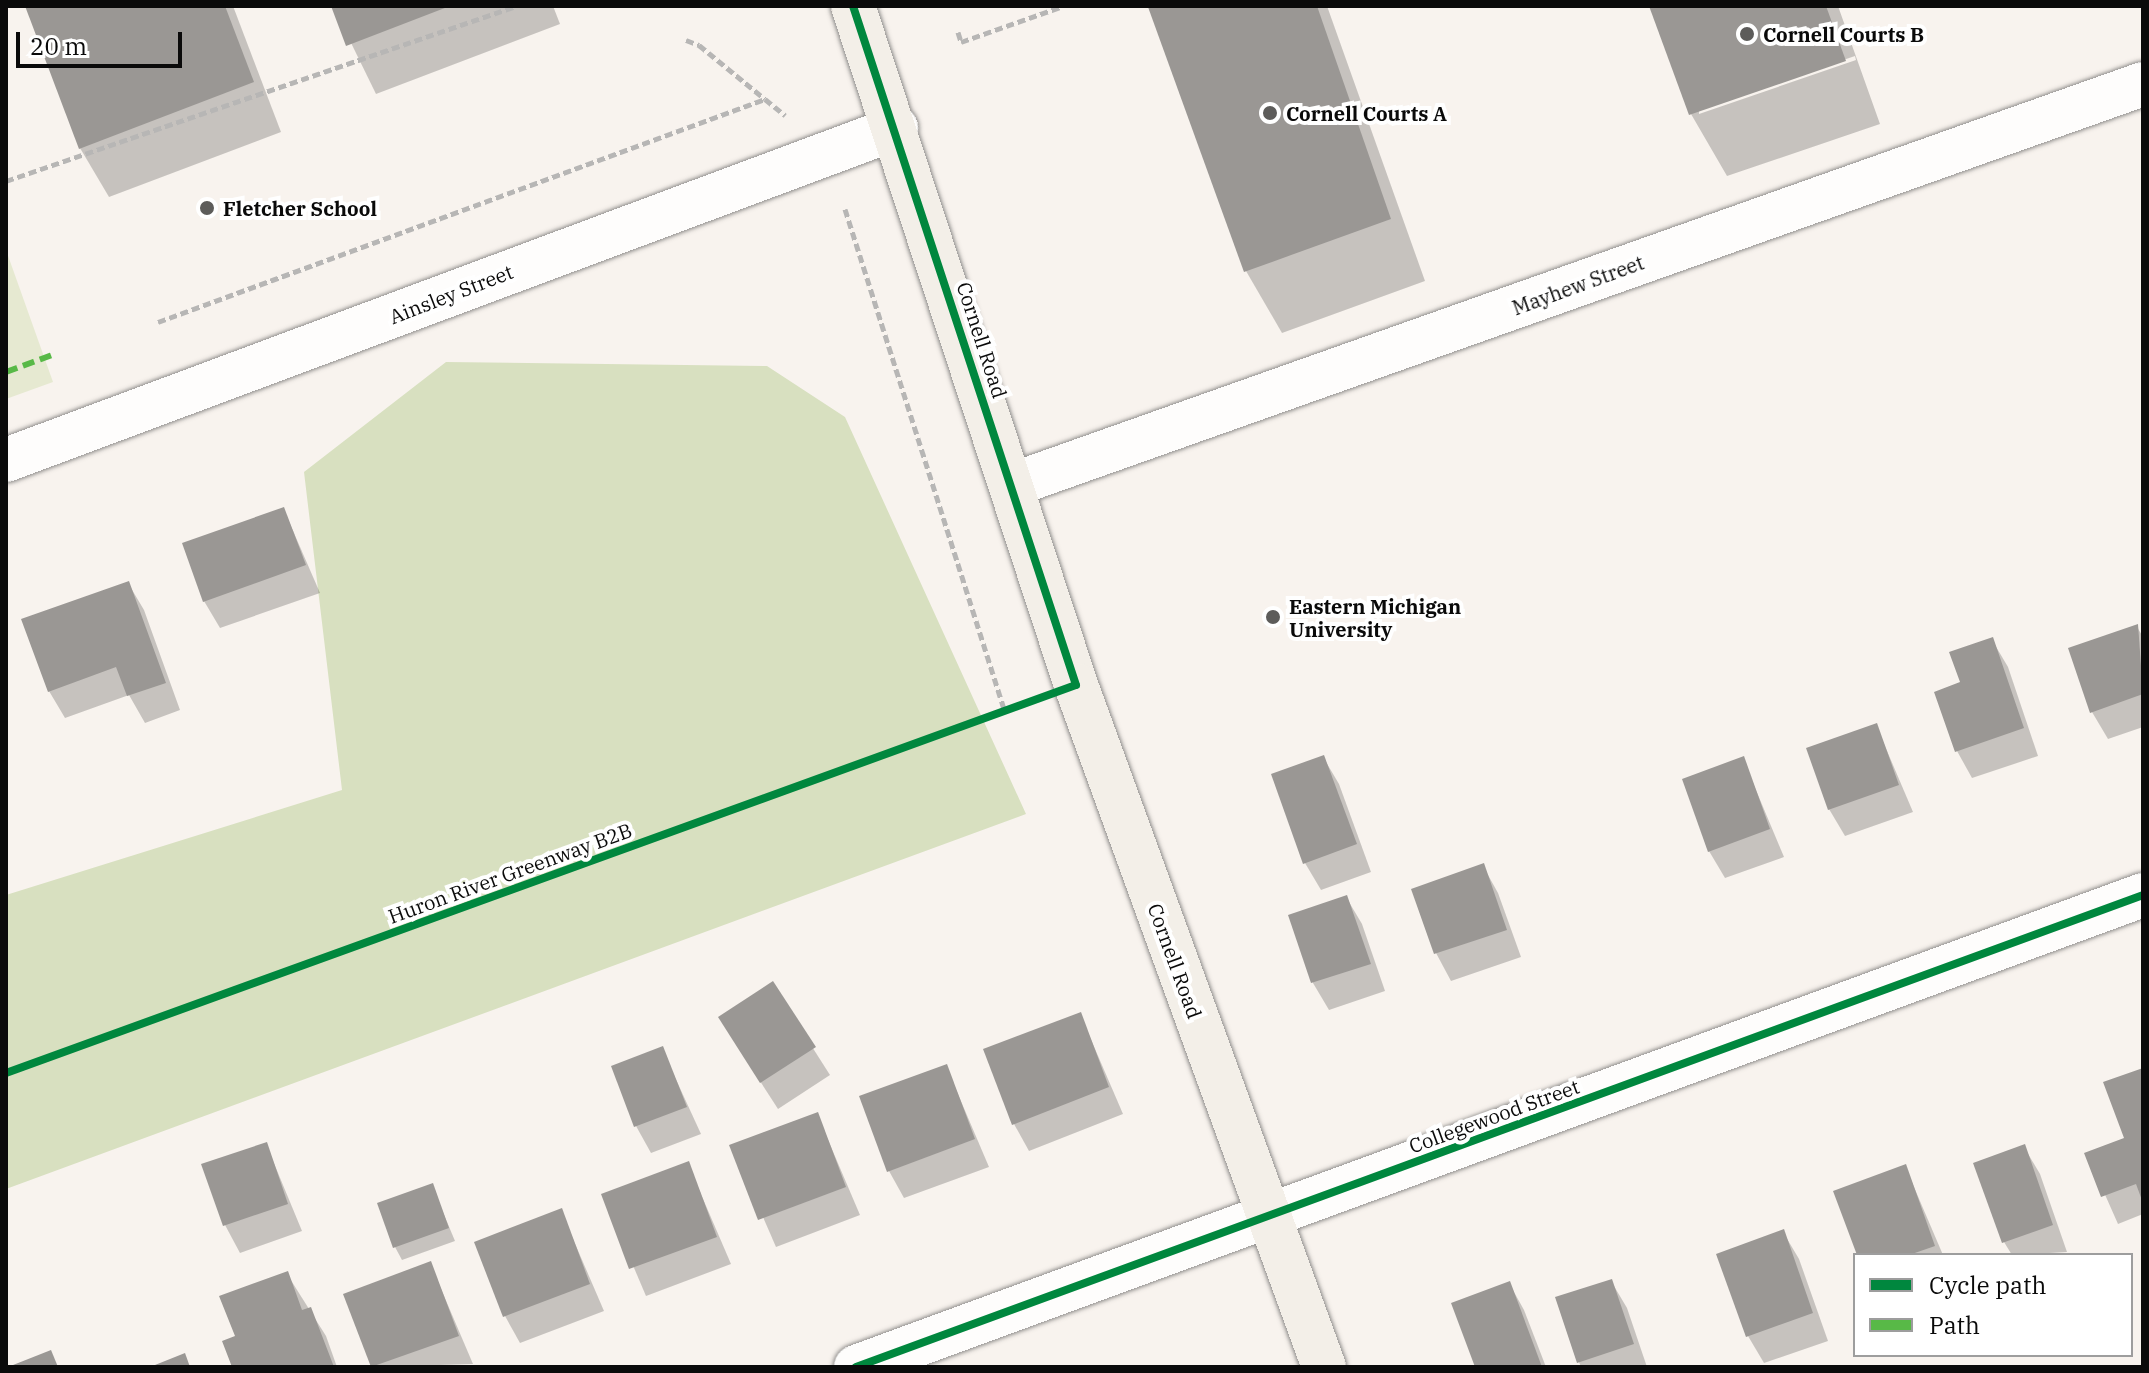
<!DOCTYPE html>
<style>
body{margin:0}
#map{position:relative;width:2149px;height:1373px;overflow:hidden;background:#f8f3ee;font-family:"IBM Plex Serif",serif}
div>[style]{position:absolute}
.green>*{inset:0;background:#e6e9d1}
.forest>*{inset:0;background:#d8e0c0}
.shadow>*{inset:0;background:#0003}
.building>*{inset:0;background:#9a9794}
.path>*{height:5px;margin-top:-2.5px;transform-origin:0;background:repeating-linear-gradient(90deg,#b7b6b5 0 8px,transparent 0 12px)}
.roads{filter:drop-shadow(0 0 2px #918f8d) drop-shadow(0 0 2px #918f8d)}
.street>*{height:44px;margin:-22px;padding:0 22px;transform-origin:22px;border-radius:22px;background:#fefdfc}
.secondary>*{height:44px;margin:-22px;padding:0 22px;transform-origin:22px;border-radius:22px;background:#f3efe8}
.quiet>*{height:6px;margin-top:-3px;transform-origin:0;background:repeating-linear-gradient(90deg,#58b947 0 12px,transparent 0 18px)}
.cycleway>*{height:8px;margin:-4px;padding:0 4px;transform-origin:4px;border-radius:4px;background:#00873e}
.dots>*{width:22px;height:22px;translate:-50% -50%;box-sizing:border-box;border:4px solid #fff;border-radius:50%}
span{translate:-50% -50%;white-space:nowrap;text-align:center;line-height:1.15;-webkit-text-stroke:8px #fff;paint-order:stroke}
.poi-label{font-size:20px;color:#0a0a0a;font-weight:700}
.left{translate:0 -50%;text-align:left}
.street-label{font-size:20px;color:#0a0a0a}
.frame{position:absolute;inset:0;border:8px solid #0a0a0a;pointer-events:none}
.legend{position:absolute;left:1853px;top:1253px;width:280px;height:104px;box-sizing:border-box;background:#fff;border:2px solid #9d9d9d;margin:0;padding:10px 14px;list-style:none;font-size:24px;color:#0a0a0a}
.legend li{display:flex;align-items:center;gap:16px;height:40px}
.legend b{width:40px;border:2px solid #9d9d9d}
.scale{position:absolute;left:16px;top:32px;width:166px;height:36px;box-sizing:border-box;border:4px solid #0a0a0a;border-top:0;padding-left:10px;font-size:24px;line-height:28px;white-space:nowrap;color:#0a0a0a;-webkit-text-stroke:6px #fff;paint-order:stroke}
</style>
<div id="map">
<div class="green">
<div style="clip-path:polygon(6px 250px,53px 382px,6px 399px)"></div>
</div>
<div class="forest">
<div style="clip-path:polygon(446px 362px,767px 366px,845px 417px,1026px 814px,6px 1189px,6px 895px,342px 790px,304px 472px)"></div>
</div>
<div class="shadow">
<div style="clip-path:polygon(27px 6px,233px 6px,281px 132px,109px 197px,80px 148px)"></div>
<div style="clip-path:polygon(333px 6px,553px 6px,560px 24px,376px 94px)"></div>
<div style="clip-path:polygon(1327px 6px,1425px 281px,1282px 333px,1246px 271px,1150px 8px)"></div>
<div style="clip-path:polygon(evenodd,1651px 6px,1838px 6px,1880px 124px,1727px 176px,1691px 114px,1651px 6px,1855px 56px,1856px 60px,1699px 114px,1699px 109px,1855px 56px)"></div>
<div style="clip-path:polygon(284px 510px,320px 593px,220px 628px,204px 601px)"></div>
<div style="clip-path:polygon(128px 583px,144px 610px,180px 710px,145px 723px,129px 695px,65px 718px,49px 691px)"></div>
<div style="clip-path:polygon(2137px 627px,2143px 637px,2143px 727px,2108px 739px,2092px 712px)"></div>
<div style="clip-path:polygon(1992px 640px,2008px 667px,2038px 756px,1972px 778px,1957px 751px,1962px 684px)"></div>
<div style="clip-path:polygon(1876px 725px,1913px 812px,1845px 836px,1829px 809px)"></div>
<div style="clip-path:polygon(1323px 757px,1339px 784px,1371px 872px,1321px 890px,1305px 863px)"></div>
<div style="clip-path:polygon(1743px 759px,1784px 857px,1725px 878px,1709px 851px)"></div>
<div style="clip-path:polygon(1483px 866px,1498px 893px,1521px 957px,1451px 981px,1436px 953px,1414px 890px)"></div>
<div style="clip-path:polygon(1346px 897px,1362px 924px,1385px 991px,1329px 1010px,1313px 983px,1290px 917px)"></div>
<div style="clip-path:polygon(772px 984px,830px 1075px,778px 1109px,736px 1044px)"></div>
<div style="clip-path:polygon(1080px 1014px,1123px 1114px,1029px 1151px,1014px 1124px)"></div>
<div style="clip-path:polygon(662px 1049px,701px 1134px,651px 1153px,636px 1126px)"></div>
<div style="clip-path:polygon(946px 1066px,989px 1167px,904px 1198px,889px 1171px)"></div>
<div style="clip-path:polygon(2143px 1070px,2143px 1214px,2118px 1224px,2087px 1154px,2127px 1140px)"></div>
<div style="clip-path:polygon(817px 1114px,860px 1215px,776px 1247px,732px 1146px)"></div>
<div style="clip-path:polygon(266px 1144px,302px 1231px,240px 1253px,225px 1225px)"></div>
<div style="clip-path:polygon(2024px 1147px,2040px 1174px,2067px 1252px,2012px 1255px,2004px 1242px,1976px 1164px)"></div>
<div style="clip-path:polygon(688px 1164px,731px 1264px,646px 1296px,603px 1195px)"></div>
<div style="clip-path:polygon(1905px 1166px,1943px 1255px,1859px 1255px)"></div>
<div style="clip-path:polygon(432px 1186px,455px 1241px,402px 1260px,395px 1247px)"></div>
<div style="clip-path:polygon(561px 1211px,604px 1311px,520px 1343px,505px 1316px)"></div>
<div style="clip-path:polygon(1783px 1232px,1799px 1259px,1828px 1341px,1764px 1363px,1748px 1336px)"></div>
<div style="clip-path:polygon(430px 1263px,473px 1364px,373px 1367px,346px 1295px)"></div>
<div style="clip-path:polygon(287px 1274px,326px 1336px,337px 1367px,234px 1367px,237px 1337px)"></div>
<div style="clip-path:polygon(1611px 1281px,1627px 1308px,1647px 1367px,1581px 1367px,1579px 1362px)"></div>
<div style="clip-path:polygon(1509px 1283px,1524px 1310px,1546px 1367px,1477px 1367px)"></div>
</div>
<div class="building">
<div style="clip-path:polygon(25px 6px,225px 6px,254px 82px,79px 149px)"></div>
<div style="clip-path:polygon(331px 6px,450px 6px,346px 46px)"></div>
<div style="clip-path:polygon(1317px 6px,1391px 219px,1244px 272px,1148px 7px)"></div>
<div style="clip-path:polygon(1649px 6px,1826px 6px,1846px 61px,1689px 115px)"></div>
<div style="clip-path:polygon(284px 507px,306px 565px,203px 602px,182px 543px)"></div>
<div style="clip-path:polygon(129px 581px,166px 683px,127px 696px,116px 667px,48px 692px,21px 619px)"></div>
<div style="clip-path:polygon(2138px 624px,2143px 694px,2090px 713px,2068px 648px)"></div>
<div style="clip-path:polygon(1993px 637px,2024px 728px,1955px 752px,1934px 692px,1960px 682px,1949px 652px)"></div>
<div style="clip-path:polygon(1877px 723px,1899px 785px,1828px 810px,1806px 748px)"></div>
<div style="clip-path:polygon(1324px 755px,1357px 844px,1303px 864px,1271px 774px)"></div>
<div style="clip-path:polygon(1744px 756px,1770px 829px,1708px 852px,1682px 779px)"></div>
<div style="clip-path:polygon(1484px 863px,1507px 930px,1434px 954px,1411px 889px)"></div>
<div style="clip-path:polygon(1347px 895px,1371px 964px,1311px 983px,1288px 915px)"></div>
<div style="clip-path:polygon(773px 981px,816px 1047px,760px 1083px,718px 1017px)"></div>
<div style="clip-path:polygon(1081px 1012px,1109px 1087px,1012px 1125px,983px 1049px)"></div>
<div style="clip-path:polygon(663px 1046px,687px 1107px,634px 1127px,611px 1066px)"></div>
<div style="clip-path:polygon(947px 1064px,975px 1139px,887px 1172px,859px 1096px)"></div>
<div style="clip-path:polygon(2143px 1068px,2143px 1203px,2136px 1184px,2101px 1197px,2084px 1153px,2124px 1138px,2103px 1082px)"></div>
<div style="clip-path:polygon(818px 1112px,846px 1187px,758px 1220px,729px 1145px)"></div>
<div style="clip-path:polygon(267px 1142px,288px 1204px,223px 1226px,201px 1164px)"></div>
<div style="clip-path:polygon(2025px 1144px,2053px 1225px,2002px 1243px,1973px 1163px)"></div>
<div style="clip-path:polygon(689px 1161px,717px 1237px,629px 1269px,601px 1194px)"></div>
<div style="clip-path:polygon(1906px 1164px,1935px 1246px,1909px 1255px,1857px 1255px,1833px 1191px)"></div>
<div style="clip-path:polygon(433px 1183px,449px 1228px,393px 1248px,377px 1203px)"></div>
<div style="clip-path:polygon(562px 1208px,590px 1284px,503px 1317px,474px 1242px)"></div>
<div style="clip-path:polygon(1784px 1229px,1813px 1313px,1746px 1337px,1716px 1254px)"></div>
<div style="clip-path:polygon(431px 1261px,459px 1336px,371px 1367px,343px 1294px)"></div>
<div style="clip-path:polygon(288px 1271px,302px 1310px,311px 1307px,334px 1367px,232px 1367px,222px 1341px,235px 1336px,219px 1296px)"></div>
<div style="clip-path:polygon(1612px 1279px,1634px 1344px,1577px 1363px,1555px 1297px)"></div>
<div style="clip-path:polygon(1510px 1281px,1542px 1367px,1475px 1367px,1451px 1303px)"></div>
<div style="clip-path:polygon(51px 1350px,58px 1367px,8px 1367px)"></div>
<div style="clip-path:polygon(185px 1353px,190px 1367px,150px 1367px)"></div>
</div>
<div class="path">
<div style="left:958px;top:32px;width:10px;rotate:73deg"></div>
<div style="left:961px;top:42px;width:108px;rotate:-19.4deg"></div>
<div style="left:686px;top:40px;width:14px;rotate:21deg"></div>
<div style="left:699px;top:45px;width:85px;rotate:39.3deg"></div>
<div style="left:6px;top:181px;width:539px;rotate:-18.94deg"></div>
<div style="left:845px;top:209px;width:528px;rotate:72.35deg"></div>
<div style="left:158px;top:322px;width:647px;rotate:-20.17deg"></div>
<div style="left:765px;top:99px;width:26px;rotate:39deg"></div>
</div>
<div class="roads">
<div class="street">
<div style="left:6px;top:460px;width:950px;rotate:-20.46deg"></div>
<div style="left:1012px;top:485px;width:1200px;rotate:-19.52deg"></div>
<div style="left:856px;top:1367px;width:1371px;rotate:-20.14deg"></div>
</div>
<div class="secondary">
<div style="left:853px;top:6px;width:715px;rotate:71.82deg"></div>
<div style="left:1076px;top:685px;width:726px;rotate:70.02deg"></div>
</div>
</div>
<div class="quiet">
<div style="left:6px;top:372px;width:52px;rotate:-20.2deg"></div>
</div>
<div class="cycleway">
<div style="left:6px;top:1073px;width:1138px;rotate:-19.93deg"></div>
<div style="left:1076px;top:685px;width:715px;rotate:-108.18deg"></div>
<div style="left:856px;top:1367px;width:1371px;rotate:-20.14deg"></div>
</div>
<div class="dots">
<div style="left:1747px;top:34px;background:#5d5c5a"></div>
<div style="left:1270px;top:113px;background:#5d5c5a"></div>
<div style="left:207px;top:208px;background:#5d5c5a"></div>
<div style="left:1273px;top:617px;background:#5d5c5a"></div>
</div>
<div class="poi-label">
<span class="left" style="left:1763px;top:34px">Cornell Courts B</span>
<span class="left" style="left:1286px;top:113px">Cornell Courts A</span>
<span class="left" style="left:223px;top:208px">Fletcher School</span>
<span class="left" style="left:1289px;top:618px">Eastern Michigan<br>University</span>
</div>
<div class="street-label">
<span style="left:1578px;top:285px;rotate:-20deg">Mayhew Street</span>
<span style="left:451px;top:294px;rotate:-21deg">Ainsley Street</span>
<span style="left:982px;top:340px;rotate:72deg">Cornell Road</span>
<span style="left:510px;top:873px;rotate:-20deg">Huron River Greenway B2B</span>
<span style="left:1175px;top:961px;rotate:70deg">Cornell Road</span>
<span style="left:1494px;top:1116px;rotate:-20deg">Collegewood Street</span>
</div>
<div class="frame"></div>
<ul class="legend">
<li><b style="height:10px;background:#00873e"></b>Cycle path</li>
<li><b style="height:10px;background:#58b947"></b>Path</li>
</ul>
<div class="scale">20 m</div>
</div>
